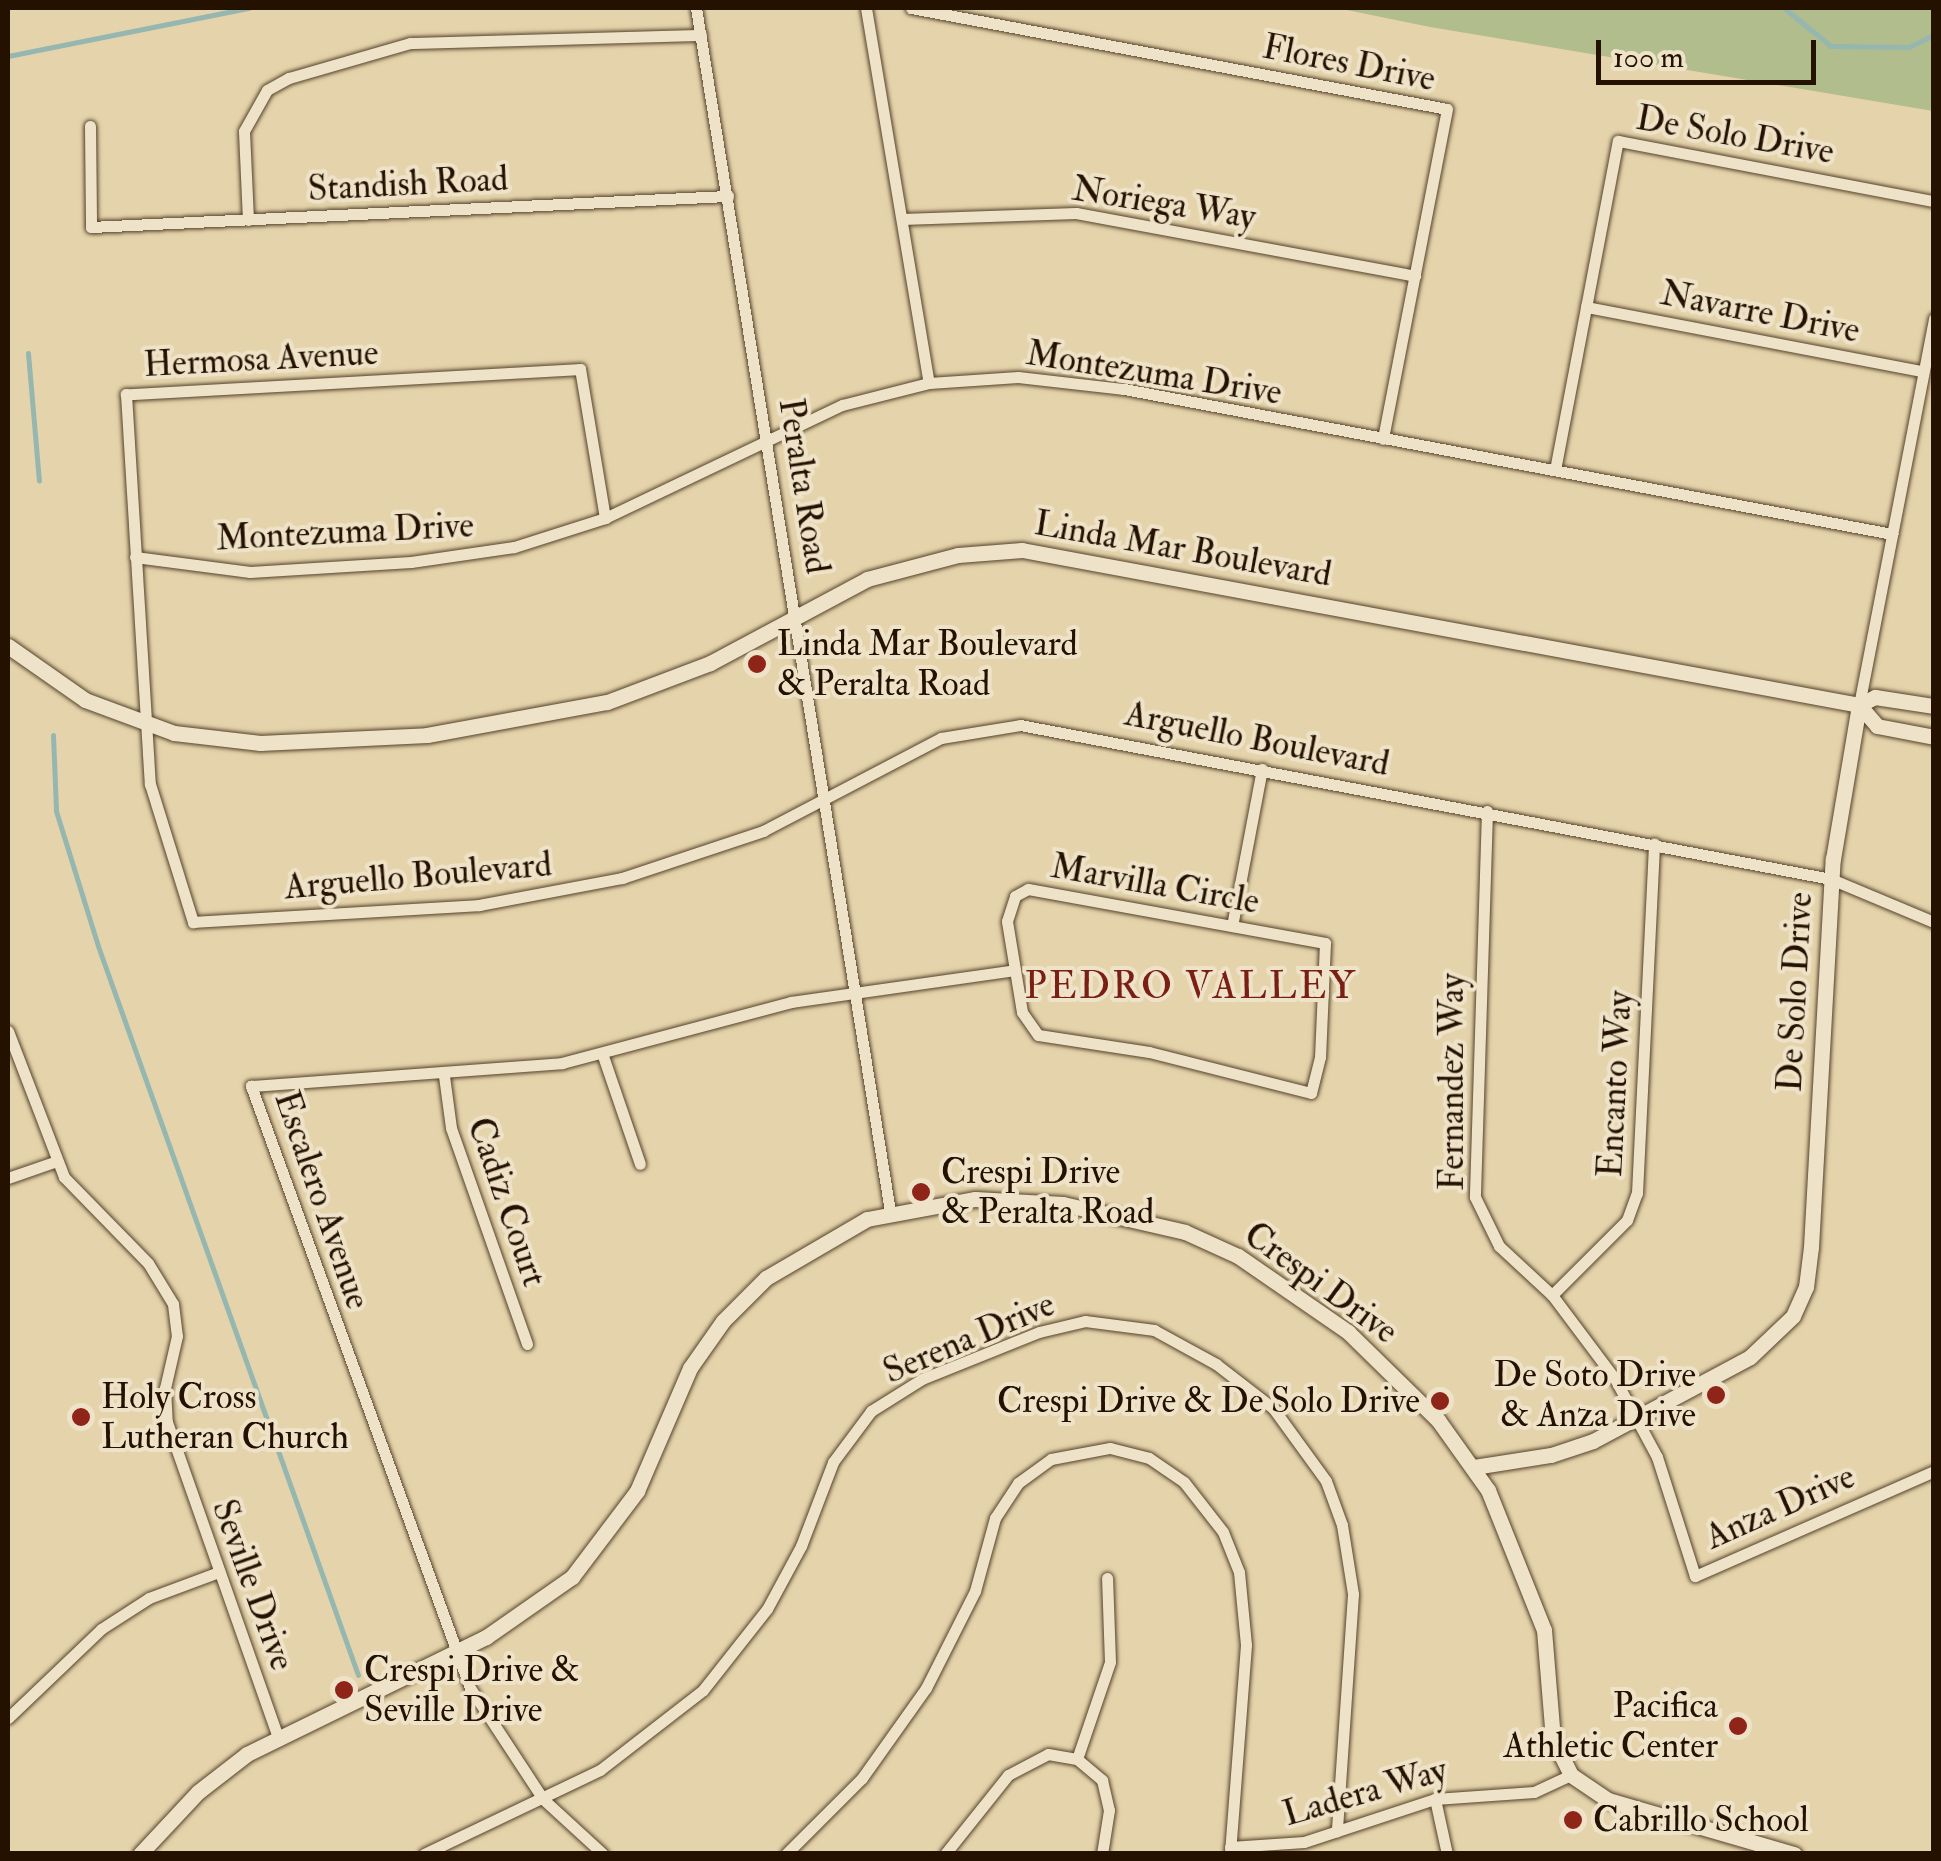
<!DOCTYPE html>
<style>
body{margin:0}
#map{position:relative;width:1941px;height:1861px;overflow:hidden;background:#e5d4ab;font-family:"IM FELL Double Pica",serif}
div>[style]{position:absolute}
.green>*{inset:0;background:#b1bd8c}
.stream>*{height:5px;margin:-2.5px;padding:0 2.5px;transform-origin:2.5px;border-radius:2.5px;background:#96b7af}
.roads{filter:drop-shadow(0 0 2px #55422b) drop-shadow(0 0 2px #55422b)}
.minor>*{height:11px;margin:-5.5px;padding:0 5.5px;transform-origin:5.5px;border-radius:5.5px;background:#eee3c8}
.tertiary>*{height:15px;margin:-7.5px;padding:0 7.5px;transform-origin:7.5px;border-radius:7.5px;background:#eee3c8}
.dots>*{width:28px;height:28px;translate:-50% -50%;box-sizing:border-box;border:5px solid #eee3c8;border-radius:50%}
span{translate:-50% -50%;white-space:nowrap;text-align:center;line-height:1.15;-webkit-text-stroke:8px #eee3c8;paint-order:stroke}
.street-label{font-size:35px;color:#251100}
.poi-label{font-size:35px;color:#251100}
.left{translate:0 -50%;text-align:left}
.right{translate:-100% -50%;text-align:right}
.neighbourhood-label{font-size:38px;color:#7a1f14;letter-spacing:2.5px}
.frame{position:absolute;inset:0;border:10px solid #251100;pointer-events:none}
.scale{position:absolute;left:1596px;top:40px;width:220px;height:45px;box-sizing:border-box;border:5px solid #251100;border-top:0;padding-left:12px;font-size:30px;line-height:35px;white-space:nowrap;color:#251100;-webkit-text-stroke:8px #eee3c8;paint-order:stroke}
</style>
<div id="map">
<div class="green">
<div style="clip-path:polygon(1337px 8px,1933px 8px,1933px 111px,1430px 27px)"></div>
</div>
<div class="stream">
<div style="left:1784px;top:8px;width:60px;rotate:39deg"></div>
<div style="left:1831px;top:46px;width:78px;rotate:0.7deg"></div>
<div style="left:1909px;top:47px;width:28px;rotate:-26deg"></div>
<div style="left:8px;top:56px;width:246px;rotate:-11.3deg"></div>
<div style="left:28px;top:353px;width:128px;rotate:85.1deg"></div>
<div style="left:53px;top:735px;width:76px;rotate:87.7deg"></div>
<div style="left:56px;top:811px;width:141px;rotate:72.7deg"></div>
<div style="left:98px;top:946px;width:774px;rotate:70.37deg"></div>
</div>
<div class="roads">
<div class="minor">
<div style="left:696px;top:8px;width:1219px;rotate:80.84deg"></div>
<div style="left:866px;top:8px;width:380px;rotate:80.5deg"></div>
<div style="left:911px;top:8px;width:545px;rotate:10.67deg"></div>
<div style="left:1447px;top:109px;width:336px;rotate:101deg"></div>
<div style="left:90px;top:126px;width:101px;rotate:89.4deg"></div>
<div style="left:91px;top:227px;width:638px;rotate:-2.79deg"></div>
<div style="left:902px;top:219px;width:174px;rotate:-2deg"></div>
<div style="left:1076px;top:213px;width:345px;rotate:10.5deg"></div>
<div style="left:248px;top:220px;width:89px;rotate:-92.6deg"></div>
<div style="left:244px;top:131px;width:47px;rotate:-60.7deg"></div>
<div style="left:267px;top:90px;width:25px;rotate:-29deg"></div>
<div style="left:289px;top:78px;width:126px;rotate:-16.1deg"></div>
<div style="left:410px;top:43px;width:291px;rotate:-1.6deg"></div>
<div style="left:1586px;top:307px;width:343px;rotate:10.8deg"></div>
<div style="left:1555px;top:470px;width:335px;rotate:-79.2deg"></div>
<div style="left:1618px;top:141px;width:322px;rotate:10.8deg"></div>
<div style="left:605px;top:518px;width:151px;rotate:-99.5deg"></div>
<div style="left:580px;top:369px;width:455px;rotate:176.8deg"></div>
<div style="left:126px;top:394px;width:391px;rotate:86.5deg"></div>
<div style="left:150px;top:784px;width:145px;rotate:72.7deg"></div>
<div style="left:193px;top:922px;width:287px;rotate:-3.4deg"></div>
<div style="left:479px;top:905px;width:146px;rotate:-10.7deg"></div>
<div style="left:622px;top:878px;width:149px;rotate:-18.4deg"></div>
<div style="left:763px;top:831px;width:201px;rotate:-27.6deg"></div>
<div style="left:941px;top:738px;width:80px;rotate:-9.3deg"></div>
<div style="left:1020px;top:725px;width:825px;rotate:10.75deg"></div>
<div style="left:1831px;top:879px;width:112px;rotate:22.7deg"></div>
<div style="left:135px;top:557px;width:116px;rotate:7.4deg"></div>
<div style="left:250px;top:572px;width:161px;rotate:-3.6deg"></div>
<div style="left:411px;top:562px;width:104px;rotate:-8.3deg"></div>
<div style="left:514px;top:547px;width:96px;rotate:-17.7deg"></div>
<div style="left:605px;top:518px;width:263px;rotate:-25.5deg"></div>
<div style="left:842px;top:405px;width:90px;rotate:-14.2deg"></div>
<div style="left:929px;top:383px;width:89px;rotate:-3.9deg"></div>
<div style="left:1018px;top:377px;width:107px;rotate:6.5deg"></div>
<div style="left:1124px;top:389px;width:782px;rotate:10.69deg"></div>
<div style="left:1859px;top:705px;width:394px;rotate:-79deg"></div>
<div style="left:1487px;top:811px;width:386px;rotate:91.8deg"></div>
<div style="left:1475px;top:1197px;width:55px;rotate:63.9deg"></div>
<div style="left:1499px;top:1246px;width:72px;rotate:42.8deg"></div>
<div style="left:1552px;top:1295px;width:105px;rotate:53.1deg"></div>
<div style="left:1615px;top:1379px;width:89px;rotate:61.7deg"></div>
<div style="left:1657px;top:1457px;width:125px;rotate:72.3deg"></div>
<div style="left:1695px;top:1576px;width:261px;rotate:-23.7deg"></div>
<div style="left:1028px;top:889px;width:302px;rotate:10.3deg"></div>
<div style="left:1325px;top:943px;width:114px;rotate:92.5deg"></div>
<div style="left:1320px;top:1057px;width:37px;rotate:104deg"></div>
<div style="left:1311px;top:1093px;width:167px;rotate:-165.8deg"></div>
<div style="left:1149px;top:1052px;width:112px;rotate:-171.3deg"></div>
<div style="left:1038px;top:1035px;width:28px;rotate:-125deg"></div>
<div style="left:1022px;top:1012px;width:92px;rotate:-99.4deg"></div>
<div style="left:1007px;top:921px;width:26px;rotate:-72deg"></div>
<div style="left:1015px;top:896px;width:15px;rotate:-28deg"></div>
<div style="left:1232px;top:926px;width:160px;rotate:-79.2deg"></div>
<div style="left:8px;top:1031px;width:156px;rotate:69deg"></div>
<div style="left:64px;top:1177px;width:120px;rotate:45.7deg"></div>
<div style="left:148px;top:1263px;width:48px;rotate:58.6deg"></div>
<div style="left:173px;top:1304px;width:32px;rotate:83deg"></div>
<div style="left:177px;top:1336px;width:53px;rotate:103deg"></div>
<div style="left:165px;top:1388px;width:34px;rotate:87deg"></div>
<div style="left:167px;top:1422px;width:332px;rotate:70.6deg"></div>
<div style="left:603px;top:1056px;width:114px;rotate:71.1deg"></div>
<div style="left:444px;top:1076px;width:52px;rotate:82.3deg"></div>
<div style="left:451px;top:1128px;width:229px;rotate:70.6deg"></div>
<div style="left:8px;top:1178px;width:49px;rotate:-19.2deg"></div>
<div style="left:1552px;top:1295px;width:106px;rotate:-45deg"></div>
<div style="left:1627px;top:1220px;width:29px;rotate:-70deg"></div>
<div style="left:1637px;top:1193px;width:350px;rotate:-87.2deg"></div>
<div style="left:8px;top:1718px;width:129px;rotate:-43.7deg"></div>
<div style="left:101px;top:1629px;width:57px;rotate:-32.9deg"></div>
<div style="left:149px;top:1598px;width:75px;rotate:-20.4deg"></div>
<div style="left:1077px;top:1759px;width:102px;rotate:-71.2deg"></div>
<div style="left:1110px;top:1662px;width:84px;rotate:-92deg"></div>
<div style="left:1435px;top:1799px;width:56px;rotate:77.7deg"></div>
<div style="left:1230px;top:1847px;width:74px;rotate:-3.9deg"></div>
<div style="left:1304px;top:1842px;width:138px;rotate:-18.2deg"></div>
<div style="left:1435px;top:1799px;width:99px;rotate:-4deg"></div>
<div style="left:1534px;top:1792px;width:41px;rotate:-24.7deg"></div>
<div style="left:424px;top:1854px;width:195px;rotate:-25.5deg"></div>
<div style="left:600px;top:1770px;width:130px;rotate:-37.8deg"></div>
<div style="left:703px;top:1690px;width:103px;rotate:-51.7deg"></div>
<div style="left:767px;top:1609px;width:72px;rotate:-61.6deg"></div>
<div style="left:801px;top:1546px;width:90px;rotate:-69.1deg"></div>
<div style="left:833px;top:1462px;width:64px;rotate:-53.3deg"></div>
<div style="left:871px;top:1411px;width:60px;rotate:-32.1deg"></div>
<div style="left:922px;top:1379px;width:126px;rotate:-21.9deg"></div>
<div style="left:1039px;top:1332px;width:47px;rotate:-13.4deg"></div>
<div style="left:1085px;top:1321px;width:70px;rotate:7.4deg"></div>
<div style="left:1154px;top:1330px;width:71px;rotate:28.7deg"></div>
<div style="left:1216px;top:1364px;width:72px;rotate:37.7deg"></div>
<div style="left:1273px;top:1408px;width:90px;rotate:54deg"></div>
<div style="left:1326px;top:1481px;width:47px;rotate:70deg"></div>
<div style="left:1342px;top:1525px;width:70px;rotate:80.9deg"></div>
<div style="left:1353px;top:1594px;width:238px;rotate:93.9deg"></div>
<div style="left:603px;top:1854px;width:81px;rotate:-137.5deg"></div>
<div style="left:543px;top:1799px;width:133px;rotate:-123.3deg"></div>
<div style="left:470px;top:1688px;width:641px;rotate:-109.99deg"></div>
<div style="left:251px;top:1086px;width:312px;rotate:-4.2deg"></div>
<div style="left:562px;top:1063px;width:237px;rotate:-14.9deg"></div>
<div style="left:791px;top:1002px;width:226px;rotate:-8.1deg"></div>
<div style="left:786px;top:1854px;width:107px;rotate:-45deg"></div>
<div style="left:862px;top:1778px;width:110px;rotate:-54.6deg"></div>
<div style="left:926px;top:1688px;width:109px;rotate:-63.2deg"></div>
<div style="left:975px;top:1591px;width:76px;rotate:-74.7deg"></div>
<div style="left:995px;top:1518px;width:42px;rotate:-56.7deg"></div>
<div style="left:1018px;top:1483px;width:41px;rotate:-36deg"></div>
<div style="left:1051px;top:1459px;width:60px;rotate:-10.6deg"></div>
<div style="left:1110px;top:1448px;width:40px;rotate:14.4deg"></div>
<div style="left:1149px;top:1458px;width:42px;rotate:34.4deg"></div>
<div style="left:1184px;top:1482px;width:63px;rotate:52deg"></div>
<div style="left:1223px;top:1532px;width:43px;rotate:68.2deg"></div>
<div style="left:1239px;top:1572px;width:73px;rotate:84.5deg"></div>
<div style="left:1246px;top:1645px;width:210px;rotate:94.4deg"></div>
<div style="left:945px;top:1854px;width:101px;rotate:-51.4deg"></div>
<div style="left:1008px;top:1775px;width:45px;rotate:-27.7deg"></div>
<div style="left:1048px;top:1754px;width:29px;rotate:10deg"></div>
<div style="left:1077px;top:1759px;width:33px;rotate:40deg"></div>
<div style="left:1102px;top:1780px;width:31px;rotate:77deg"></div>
<div style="left:1109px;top:1810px;width:45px;rotate:99deg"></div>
</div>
<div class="tertiary">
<div style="left:8px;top:646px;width:94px;rotate:35deg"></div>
<div style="left:85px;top:700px;width:95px;rotate:20.3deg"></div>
<div style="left:174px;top:733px;width:87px;rotate:6.6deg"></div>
<div style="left:260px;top:743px;width:167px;rotate:-2.7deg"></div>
<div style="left:427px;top:735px;width:183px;rotate:-10.4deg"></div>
<div style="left:607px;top:702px;width:110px;rotate:-20.7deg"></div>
<div style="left:710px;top:663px;width:178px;rotate:-28.1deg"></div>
<div style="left:867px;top:579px;width:94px;rotate:-14.8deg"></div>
<div style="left:958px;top:555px;width:64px;rotate:-4.5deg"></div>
<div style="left:1022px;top:550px;width:851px;rotate:10.49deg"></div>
<div style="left:1859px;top:705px;width:18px;rotate:-27deg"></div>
<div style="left:1875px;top:697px;width:60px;rotate:8.7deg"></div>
<div style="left:1859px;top:705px;width:28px;rotate:49deg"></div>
<div style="left:1877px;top:726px;width:58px;rotate:10.9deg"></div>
<div style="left:1474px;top:1467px;width:78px;rotate:-8.9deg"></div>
<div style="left:1551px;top:1455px;width:44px;rotate:-18.4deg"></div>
<div style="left:1593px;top:1441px;width:178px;rotate:-28.1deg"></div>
<div style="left:1750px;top:1357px;width:59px;rotate:-43.6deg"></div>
<div style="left:1793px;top:1316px;width:32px;rotate:-66deg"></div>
<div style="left:1806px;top:1287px;width:40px;rotate:-82.9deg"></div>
<div style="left:1811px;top:1247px;width:389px;rotate:-86.8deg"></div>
<div style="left:1833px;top:859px;width:156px;rotate:-80.4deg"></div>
<div style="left:140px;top:1854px;width:85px;rotate:-46.9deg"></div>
<div style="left:198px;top:1792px;width:62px;rotate:-37.8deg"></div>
<div style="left:247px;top:1754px;width:266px;rotate:-26.1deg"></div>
<div style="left:486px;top:1637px;width:105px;rotate:-34.9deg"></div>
<div style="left:572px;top:1577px;width:108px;rotate:-52.9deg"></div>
<div style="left:637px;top:1491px;width:134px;rotate:-66.7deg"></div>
<div style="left:690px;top:1368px;width:57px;rotate:-54.9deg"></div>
<div style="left:723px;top:1321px;width:61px;rotate:-45deg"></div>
<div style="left:766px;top:1278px;width:117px;rotate:-30.3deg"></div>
<div style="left:867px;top:1219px;width:110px;rotate:-10.5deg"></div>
<div style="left:975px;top:1199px;width:88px;rotate:3.3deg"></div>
<div style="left:1063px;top:1204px;width:125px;rotate:12.9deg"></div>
<div style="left:1185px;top:1232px;width:58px;rotate:24.4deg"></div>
<div style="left:1238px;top:1256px;width:134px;rotate:34.6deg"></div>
<div style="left:1348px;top:1332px;width:126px;rotate:44.4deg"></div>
<div style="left:1438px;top:1420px;width:86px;rotate:54.5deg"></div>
<div style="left:1488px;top:1490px;width:151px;rotate:68.2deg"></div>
<div style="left:1544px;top:1630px;width:109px;rotate:85.3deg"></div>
<div style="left:1553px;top:1739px;width:40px;rotate:63.4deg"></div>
<div style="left:1571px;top:1775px;width:45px;rotate:34deg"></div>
<div style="left:1608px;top:1800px;width:194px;rotate:16.2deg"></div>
</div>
</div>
<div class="dots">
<div style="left:757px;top:664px;background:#8f2418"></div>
<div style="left:921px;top:1192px;background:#8f2418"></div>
<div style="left:1716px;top:1395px;background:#8f2418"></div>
<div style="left:1440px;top:1401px;background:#8f2418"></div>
<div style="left:81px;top:1417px;background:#8f2418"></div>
<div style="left:344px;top:1690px;background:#8f2418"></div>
<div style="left:1738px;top:1726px;background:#8f2418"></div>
<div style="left:1573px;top:1820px;background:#8f2418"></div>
</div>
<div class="street-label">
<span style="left:1349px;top:63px;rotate:11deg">Flores Drive</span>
<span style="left:1735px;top:135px;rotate:10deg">De Solo Drive</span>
<span style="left:408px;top:184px;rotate:-3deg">Standish Road</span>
<span style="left:1164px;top:203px;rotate:9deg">Noriega Way</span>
<span style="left:1760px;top:312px;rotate:11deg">Navarre Drive</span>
<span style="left:261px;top:359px;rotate:-3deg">Hermosa Avenue</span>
<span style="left:1154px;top:373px;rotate:9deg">Montezuma Drive</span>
<span style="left:804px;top:486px;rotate:81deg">Peralta Road</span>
<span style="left:345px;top:532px;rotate:-3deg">Montezuma Drive</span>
<span style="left:1183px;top:549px;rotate:10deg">Linda Mar Boulevard</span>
<span style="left:1257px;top:739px;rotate:11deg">Arguello Boulevard</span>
<span style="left:418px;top:876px;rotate:-5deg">Arguello Boulevard</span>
<span style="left:1155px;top:884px;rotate:10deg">Marvilla Circle</span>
<span style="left:1795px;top:992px;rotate:-87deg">De Solo Drive</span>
<span style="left:1452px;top:1082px;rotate:-90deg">Fernandez Way</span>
<span style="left:1615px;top:1084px;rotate:-87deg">Encanto Way</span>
<span style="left:322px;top:1200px;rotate:71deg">Escalero Avenue</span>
<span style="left:507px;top:1202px;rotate:71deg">Cadiz Court</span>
<span style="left:1321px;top:1283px;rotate:36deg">Crespi Drive</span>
<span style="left:969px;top:1338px;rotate:-23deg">Serena Drive</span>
<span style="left:1780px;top:1507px;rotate:-24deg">Anza Drive</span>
<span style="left:253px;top:1585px;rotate:70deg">Seville Drive</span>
<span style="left:1365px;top:1792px;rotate:-16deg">Ladera Way</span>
</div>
<div class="poi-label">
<span class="left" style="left:777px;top:664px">Linda Mar Boulevard<br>&amp; Peralta Road</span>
<span class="left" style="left:941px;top:1192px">Crespi Drive<br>&amp; Peralta Road</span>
<span class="right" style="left:1696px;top:1395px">De Soto Drive<br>&amp; Anza Drive</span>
<span class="left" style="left:101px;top:1417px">Holy Cross<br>Lutheran Church</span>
<span class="right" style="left:1420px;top:1401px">Crespi Drive &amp; De Solo Drive</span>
<span class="left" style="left:364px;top:1690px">Crespi Drive &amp;<br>Seville Drive</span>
<span class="right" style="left:1718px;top:1726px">Pacifica<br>Athletic Center</span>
<span class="left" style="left:1593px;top:1820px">Cabrillo School</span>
</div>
<div class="neighbourhood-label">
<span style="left:1191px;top:987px">PEDRO VALLEY</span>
</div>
<div class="frame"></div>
<div class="scale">100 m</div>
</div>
